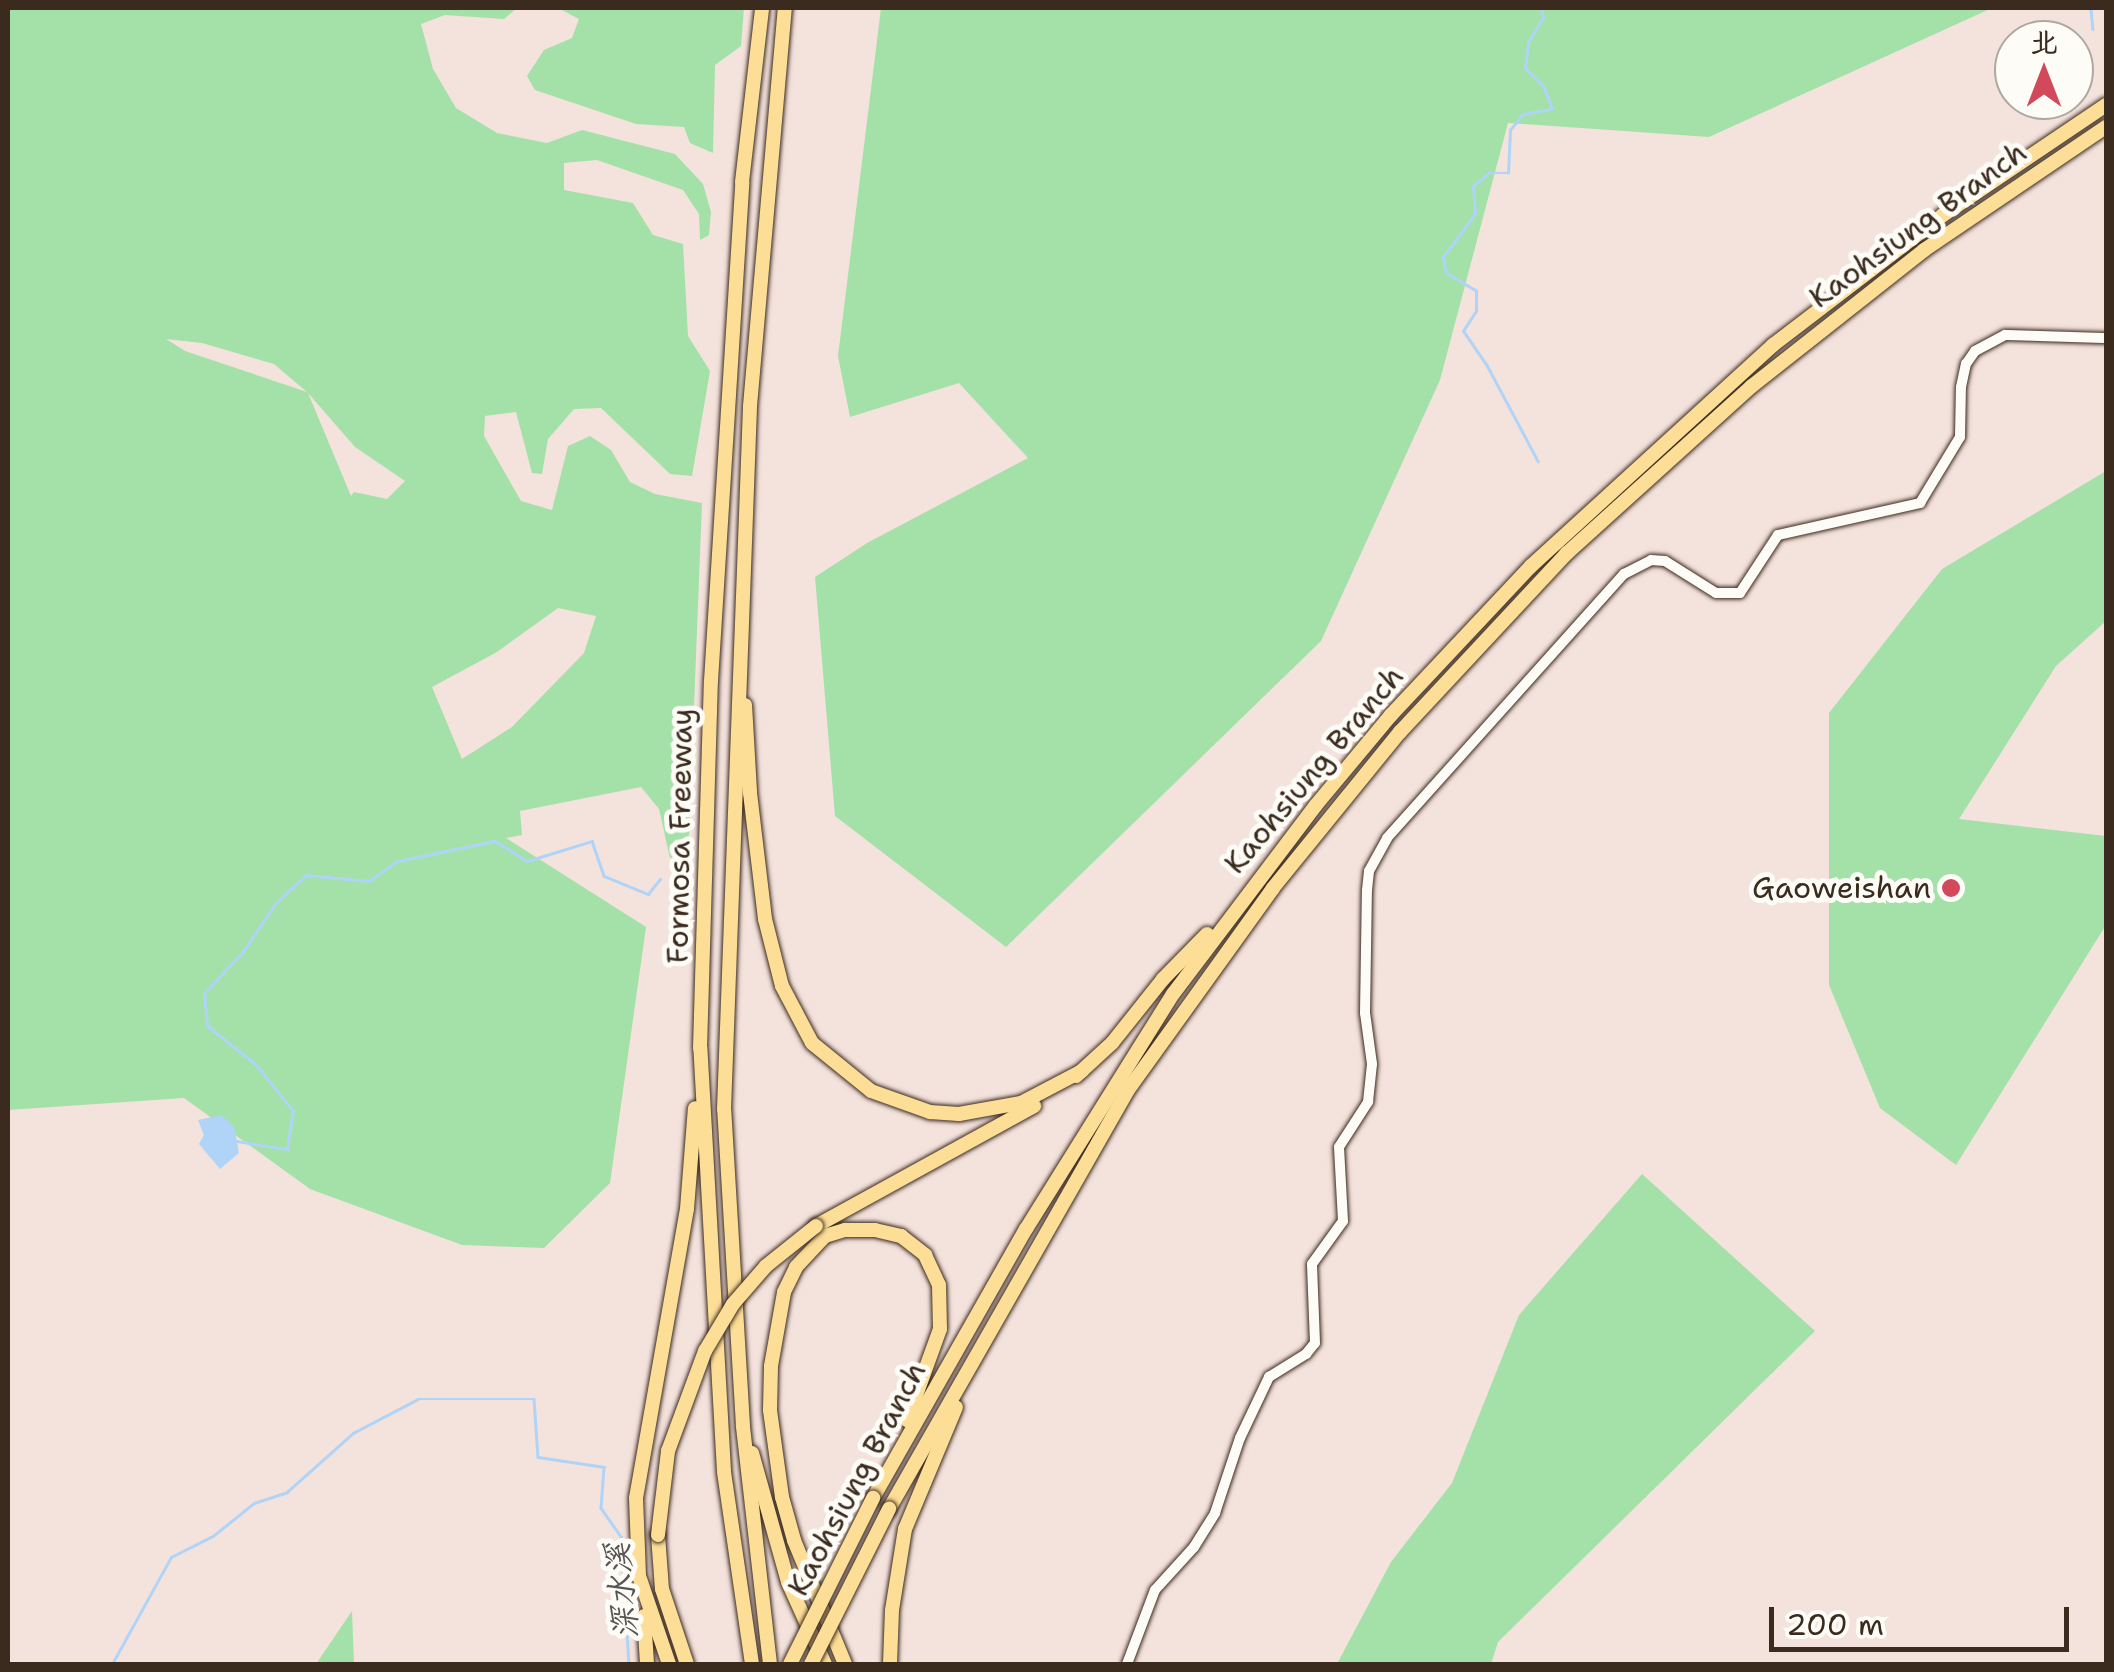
<!DOCTYPE html>
<meta charset="utf-8">
<style>
body{margin:0}
#map{position:relative;width:2114px;height:1672px;overflow:hidden;background:#f4e2dc;font-family:"Shantell Sans","LXGW WenKai TC",sans-serif}
div>[style]{position:absolute}
.green>*{inset:0;background:#a4e1a8}
.water>*{inset:0;background:#b0d4f8}
.stream>*{height:2.5px;margin:-1.25px;padding:0 1.25px;transform-origin:1.25px;border-radius:1.25px;background:#b0d4f8}
.roads{filter:drop-shadow(0 0 2px #3b2a1e) drop-shadow(0 0 2px #3b2a1e)}
.minor>*{height:10px;margin:-5px;padding:0 5px;transform-origin:5px;border-radius:5px;background:#fdfcf7}
.highway>*{height:14px;margin:-7px;padding:0 7px;transform-origin:7px;border-radius:7px;background:#fdde96}
.bridges{filter:drop-shadow(0 0 2px #3b2a1e) drop-shadow(0 0 2px #3b2a1e)}
.highway-bridge>*{height:14px;margin:-7px;padding:0 7px;transform-origin:7px;border-radius:7px;background:#fdde96}
.dots>*{width:28px;height:28px;translate:-50% -50%;box-sizing:border-box;border:5px solid #fdfcf7;border-radius:50%}
span{translate:-50% -50%;white-space:nowrap;text-align:center;line-height:1.15;-webkit-text-stroke:10px #fdfcf7;paint-order:stroke}
.street-label{font-size:30px;color:#3b2a1e}
.poi-label{font-size:30px;color:#3b2a1e}
.right{translate:-100% -50%;text-align:right}
.water-label{font-size:32px;color:#585454;font-style:italic}
.frame{position:absolute;inset:0;border:10px solid #3b2a1e;pointer-events:none}
.north{position:absolute;left:1994px;top:20px;width:100px;height:100px;box-sizing:border-box;background:#fdfcf7;border:2px solid #afa8a0;border-radius:50%;rotate:0deg;font-size:28px;font-weight:700;line-height:40px;text-align:center;color:#3b2a1e}
.north::after{content:'';display:block;margin:auto;width:35px;height:45px;background:#d1495b;clip-path:polygon(50% 0,100% 100%,50% 72%,0 100%)}
.scale{position:absolute;left:1769px;top:1607px;width:300px;height:45px;box-sizing:border-box;border:5px solid #3b2a1e;border-top:0;padding-left:12px;font-size:30px;line-height:35px;white-space:nowrap;color:#3b2a1e;-webkit-text-stroke:8px #fdfcf7;paint-order:stroke}
</style>
<div id="map">
<div class="green">
<div style="clip-path:polygon(evenodd,8px 8px,517px 8px,504px 19px,445px 15px,421px 24px,433px 69px,456px 108px,497px 133px,547px 143px,582px 130px,675px 154px,703px 184px,711px 212px,709px 235px,700px 240px,699px 214px,683px 190px,597px 160px,564px 163px,564px 190px,633px 203px,653px 235px,683px 244px,688px 336px,710px 371px,692px 476px,670px 474px,601px 408px,574px 409px,548px 439px,542px 474px,532px 473px,516px 412px,485px 416px,484px 436px,521px 501px,552px 510px,568px 446px,590px 436px,611px 450px,630px 482px,655px 494px,702px 503px,688px 860px,670px 858px,659px 809px,641px 787px,520px 811px,522px 835px,506px 838px,646px 927px,610px 1183px,544px 1248px,462px 1245px,310px 1189px,184px 1098px,8px 1110px,8px 8px,166px 339px,202px 343px,274px 364px,307px 392px,185px 351px,166px 339px,8px 8px,308px 393px,355px 447px,405px 481px,387px 499px,354px 492px,351px 496px,308px 393px,8px 8px,558px 608px,596px 616px,584px 653px,512px 727px,462px 759px,432px 687px,497px 652px,558px 608px)"></div>
<div style="clip-path:polygon(558px 8px,744px 8px,741px 46px,715px 65px,713px 153px,690px 143px,684px 127px,636px 124px,535px 90px,527px 76px,544px 50px,572px 38px,579px 19px)"></div>
<div style="clip-path:polygon(881px 8px,1992px 8px,1709px 137px,1508px 123px,1440px 380px,1321px 641px,1006px 947px,835px 816px,815px 577px,867px 543px,1028px 458px,959px 383px,850px 417px,838px 356px)"></div>
<div style="clip-path:polygon(2106px 471px,2106px 621px,2056px 666px,1959px 819px,2106px 836px,2106px 925px,1956px 1165px,1880px 1108px,1829px 985px,1829px 713px,1942px 569px)"></div>
<div style="clip-path:polygon(1642px 1174px,1815px 1331px,1498px 1642px,1491px 1664px,1337px 1664px,1391px 1562px,1452px 1483px,1519px 1315px)"></div>
<div style="clip-path:polygon(352px 1611px,354px 1664px,316px 1664px)"></div>
</div>
<div class="water">
<div style="clip-path:polygon(221px 1115px,234px 1127px,239px 1153px,220px 1169px,199px 1144px,204px 1135px,198px 1120px)"></div>
</div>
<div class="stream">
<div style="left:2091px;top:8px;width:21px;rotate:85deg"></div>
<div style="left:1538px;top:462px;width:109px;rotate:-118deg"></div>
<div style="left:1487px;top:366px;width:42px;rotate:-124.4deg"></div>
<div style="left:1463px;top:331px;width:24px;rotate:-57deg"></div>
<div style="left:1476px;top:311px;width:20px;rotate:-90deg"></div>
<div style="left:1476px;top:291px;width:35px;rotate:-149deg"></div>
<div style="left:1446px;top:273px;width:16px;rotate:-101deg"></div>
<div style="left:1443px;top:257px;width:54px;rotate:-53.3deg"></div>
<div style="left:1475px;top:214px;width:28px;rotate:-94deg"></div>
<div style="left:1473px;top:186px;width:21px;rotate:-39deg"></div>
<div style="left:1489px;top:173px;width:19px"></div>
<div style="left:1508px;top:173px;width:43px;rotate:-87.3deg"></div>
<div style="left:1510px;top:130px;width:21px;rotate:-51deg"></div>
<div style="left:1523px;top:114px;width:29px;rotate:-10deg"></div>
<div style="left:1552px;top:109px;width:25px;rotate:-111deg"></div>
<div style="left:1543px;top:86px;width:25px;rotate:-135deg"></div>
<div style="left:1525px;top:68px;width:26px;rotate:-83deg"></div>
<div style="left:1528px;top:42px;width:28px;rotate:-58deg"></div>
<div style="left:1543px;top:18px;width:10px;rotate:-101deg"></div>
<div style="left:237px;top:1141px;width:51px;rotate:9.1deg"></div>
<div style="left:287px;top:1149px;width:38px;rotate:-81deg"></div>
<div style="left:293px;top:1111px;width:59px;rotate:-128.8deg"></div>
<div style="left:256px;top:1065px;width:63px;rotate:-141.5deg"></div>
<div style="left:207px;top:1026px;width:33px;rotate:-95deg"></div>
<div style="left:204px;top:993px;width:55px;rotate:-46.5deg"></div>
<div style="left:242px;top:953px;width:60px;rotate:-55.8deg"></div>
<div style="left:276px;top:903px;width:41px;rotate:-43deg"></div>
<div style="left:306px;top:875px;width:63px;rotate:5.4deg"></div>
<div style="left:369px;top:881px;width:35px;rotate:-35deg"></div>
<div style="left:398px;top:861px;width:99px;rotate:-11.7deg"></div>
<div style="left:495px;top:841px;width:38px;rotate:32deg"></div>
<div style="left:527px;top:861px;width:68px;rotate:-17.1deg"></div>
<div style="left:592px;top:841px;width:37px;rotate:71deg"></div>
<div style="left:604px;top:876px;width:48px;rotate:22.2deg"></div>
<div style="left:648px;top:894px;width:19px;rotate:-51deg"></div>
<div style="left:112px;top:1664px;width:122px;rotate:-61.1deg"></div>
<div style="left:171px;top:1557px;width:47px;rotate:-26.6deg"></div>
<div style="left:213px;top:1536px;width:53px;rotate:-38.8deg"></div>
<div style="left:254px;top:1503px;width:35px;rotate:-18deg"></div>
<div style="left:287px;top:1492px;width:89px;rotate:-41.8deg"></div>
<div style="left:353px;top:1433px;width:73px;rotate:-27.6deg"></div>
<div style="left:418px;top:1399px;width:116px"></div>
<div style="left:534px;top:1399px;width:58px;rotate:86.1deg"></div>
<div style="left:538px;top:1457px;width:67px;rotate:8.6deg"></div>
<div style="left:604px;top:1467px;width:41px;rotate:94.2deg"></div>
<div style="left:601px;top:1508px;width:35px;rotate:55deg"></div>
<div style="left:621px;top:1537px;width:127px;rotate:86.4deg"></div>
</div>
<div class="roads">
<div class="minor">
<div style="left:1127px;top:1664px;width:79px;rotate:-69.3deg"></div>
<div style="left:1155px;top:1590px;width:58px;rotate:-47.8deg"></div>
<div style="left:1194px;top:1547px;width:40px;rotate:-58deg"></div>
<div style="left:1215px;top:1513px;width:79px;rotate:-71.6deg"></div>
<div style="left:1240px;top:1438px;width:68px;rotate:-64.6deg"></div>
<div style="left:1269px;top:1377px;width:44px;rotate:-31.9deg"></div>
<div style="left:1306px;top:1354px;width:14px;rotate:-51deg"></div>
<div style="left:1315px;top:1343px;width:79px;rotate:-92.2deg"></div>
<div style="left:1312px;top:1264px;width:53px;rotate:-54.2deg"></div>
<div style="left:1343px;top:1221px;width:74px;rotate:-93.1deg"></div>
<div style="left:1339px;top:1147px;width:54px;rotate:-57.2deg"></div>
<div style="left:1368px;top:1102px;width:38px;rotate:-84deg"></div>
<div style="left:1372px;top:1064px;width:51px;rotate:-97.8deg"></div>
<div style="left:1365px;top:1013px;width:123px;rotate:-89.1deg"></div>
<div style="left:1367px;top:890px;width:19px;rotate:-84deg"></div>
<div style="left:1369px;top:871px;width:38px;rotate:-61deg"></div>
<div style="left:1387px;top:838px;width:355px;rotate:-48.1deg"></div>
<div style="left:1624px;top:574px;width:30px;rotate:-27deg"></div>
<div style="left:1651px;top:560px;width:14px;rotate:4deg"></div>
<div style="left:1665px;top:561px;width:60px;rotate:32.1deg"></div>
<div style="left:1716px;top:593px;width:24px"></div>
<div style="left:1740px;top:593px;width:69px;rotate:-56.8deg"></div>
<div style="left:1778px;top:535px;width:146px;rotate:-12.7deg"></div>
<div style="left:1920px;top:503px;width:77px;rotate:-58.8deg"></div>
<div style="left:1960px;top:437px;width:50px;rotate:-88.9deg"></div>
<div style="left:1961px;top:387px;width:24px;rotate:-78deg"></div>
<div style="left:1966px;top:364px;width:16px;rotate:-55deg"></div>
<div style="left:1975px;top:351px;width:34px;rotate:-28deg"></div>
<div style="left:2005px;top:335px;width:101px;rotate:1.7deg"></div>
</div>
<div class="highway">
<div style="left:745px;top:705px;width:88px;rotate:86.7deg"></div>
<div style="left:750px;top:793px;width:127px;rotate:83.2deg"></div>
<div style="left:765px;top:919px;width:69px;rotate:75.8deg"></div>
<div style="left:782px;top:986px;width:64px;rotate:62.2deg"></div>
<div style="left:812px;top:1043px;width:76px;rotate:39.1deg"></div>
<div style="left:871px;top:1091px;width:63px;rotate:19.6deg"></div>
<div style="left:930px;top:1112px;width:29px;rotate:4deg"></div>
<div style="left:959px;top:1114px;width:63px;rotate:-10.1deg"></div>
<div style="left:1021px;top:1103px;width:69px;rotate:-27.7deg"></div>
<div style="left:1076px;top:1076px;width:49px;rotate:-42.5deg"></div>
<div style="left:1112px;top:1043px;width:82px;rotate:-51.4deg"></div>
<div style="left:1163px;top:979px;width:63px;rotate:-45.6deg"></div>
<div style="left:816px;top:1226px;width:249px;rotate:-28.8deg"></div>
<div style="left:752px;top:1453px;width:134px;rotate:74.4deg"></div>
<div style="left:788px;top:1582px;width:90px;rotate:65.7deg"></div>
<div style="left:873px;top:1498px;width:309px;rotate:-60.4deg"></div>
<div style="left:1026px;top:1229px;width:277px;rotate:-58deg"></div>
<div style="left:1173px;top:994px;width:237px;rotate:-52.9deg"></div>
<div style="left:1316px;top:805px;width:117px;rotate:-50.2deg"></div>
<div style="left:1391px;top:715px;width:204px;rotate:-46.8deg"></div>
<div style="left:1531px;top:566px;width:328px;rotate:-42.4deg"></div>
<div style="left:1773px;top:345px;width:214px;rotate:-37.4deg"></div>
<div style="left:1943px;top:215px;width:197px;rotate:-34deg"></div>
<div style="left:889px;top:1509px;width:482px;rotate:-60.3deg"></div>
<div style="left:1128px;top:1090px;width:249px;rotate:-54.3deg"></div>
<div style="left:1273px;top:888px;width:201px;rotate:-50.9deg"></div>
<div style="left:1400px;top:732px;width:245px;rotate:-47deg"></div>
<div style="left:1567px;top:553px;width:249px;rotate:-42.1deg"></div>
<div style="left:1752px;top:386px;width:219px;rotate:-38.3deg"></div>
<div style="left:1924px;top:250px;width:220px;rotate:-34.1deg"></div>
<div style="left:658px;top:1535px;width:54px;rotate:85.8deg"></div>
<div style="left:662px;top:1589px;width:79px;rotate:71.6deg"></div>
<div style="left:644px;top:1616px;width:48px;rotate:86.4deg"></div>
<div style="left:669px;top:1664px;width:93px;rotate:-108.8deg"></div>
<div style="left:639px;top:1576px;width:78px;rotate:-92.2deg"></div>
<div style="left:636px;top:1498px;width:293px;rotate:-80deg"></div>
<div style="left:687px;top:1209px;width:101px;rotate:-85.5deg"></div>
<div style="left:752px;top:1664px;width:195px;rotate:-98.3deg"></div>
<div style="left:724px;top:1471px;width:424px;rotate:-93.2deg"></div>
<div style="left:700px;top:1048px;width:367px;rotate:-88.3deg"></div>
<div style="left:711px;top:681px;width:500px;rotate:-86.4deg"></div>
<div style="left:742px;top:182px;width:175px;rotate:-83.4deg"></div>
<div style="left:770px;top:1664px;width:240px;rotate:-96.5deg"></div>
<div style="left:743px;top:1426px;width:318px;rotate:-93.4deg"></div>
<div style="left:724px;top:1109px;width:703px;rotate:-87.88deg"></div>
<div style="left:750px;top:406px;width:400px;rotate:-85deg"></div>
<div style="left:845px;top:1664px;width:134px;rotate:-112.4deg"></div>
<div style="left:794px;top:1540px;width:45px;rotate:-105.6deg"></div>
<div style="left:782px;top:1497px;width:88px;rotate:-97.9deg"></div>
<div style="left:770px;top:1410px;width:44px;rotate:-88.7deg"></div>
<div style="left:771px;top:1366px;width:75px;rotate:-80deg"></div>
<div style="left:784px;top:1292px;width:28px;rotate:-64deg"></div>
<div style="left:796px;top:1267px;width:42px;rotate:-46.9deg"></div>
<div style="left:825px;top:1236px;width:21px;rotate:-17deg"></div>
<div style="left:845px;top:1230px;width:30px"></div>
<div style="left:875px;top:1230px;width:27px;rotate:13deg"></div>
<div style="left:901px;top:1236px;width:31px;rotate:38deg"></div>
<div style="left:925px;top:1255px;width:33px;rotate:65deg"></div>
<div style="left:939px;top:1285px;width:44px;rotate:88.7deg"></div>
<div style="left:940px;top:1329px;width:97px;rotate:109.9deg"></div>
<div style="left:890px;top:1664px;width:54px;rotate:-87.9deg"></div>
<div style="left:892px;top:1610px;width:82px;rotate:-80.9deg"></div>
<div style="left:905px;top:1529px;width:132px;rotate:-67.3deg"></div>
</div>
</div>
<div class="bridges">
<div class="highway-bridge">
<div style="left:658px;top:1535px;width:85px;rotate:-83.2deg"></div>
<div style="left:668px;top:1451px;width:107px;rotate:-69.7deg"></div>
<div style="left:705px;top:1351px;width:55px;rotate:-59.2deg"></div>
<div style="left:733px;top:1304px;width:50px;rotate:-49deg"></div>
<div style="left:766px;top:1266px;width:64px;rotate:-38.7deg"></div>
<div style="left:790px;top:1664px;width:186px;rotate:-63.4deg"></div>
<div style="left:811px;top:1664px;width:174px;rotate:-63.3deg"></div>
</div>
</div>
<div class="dots">
<div style="left:1951px;top:888px;background:#d1495b"></div>
</div>
<div class="street-label">
<span style="left:1918px;top:225px;rotate:-36deg">Kaohsiung Branch</span>
<span style="left:1314px;top:770px;rotate:-50deg">Kaohsiung Branch</span>
<span style="left:680px;top:836px;rotate:-89deg">Formosa Freeway</span>
<span style="left:857px;top:1479px;rotate:-62deg">Kaohsiung Branch</span>
</div>
<div class="poi-label">
<span class="right" style="left:1931px;top:888px">Gaoweishan</span>
</div>
<div class="water-label">
<span style="left:622px;top:1591px;rotate:-96deg">深水溪</span>
</div>
<div class="frame"></div>
<div class="north">北</div>
<div class="scale">200 m</div>
</div>
